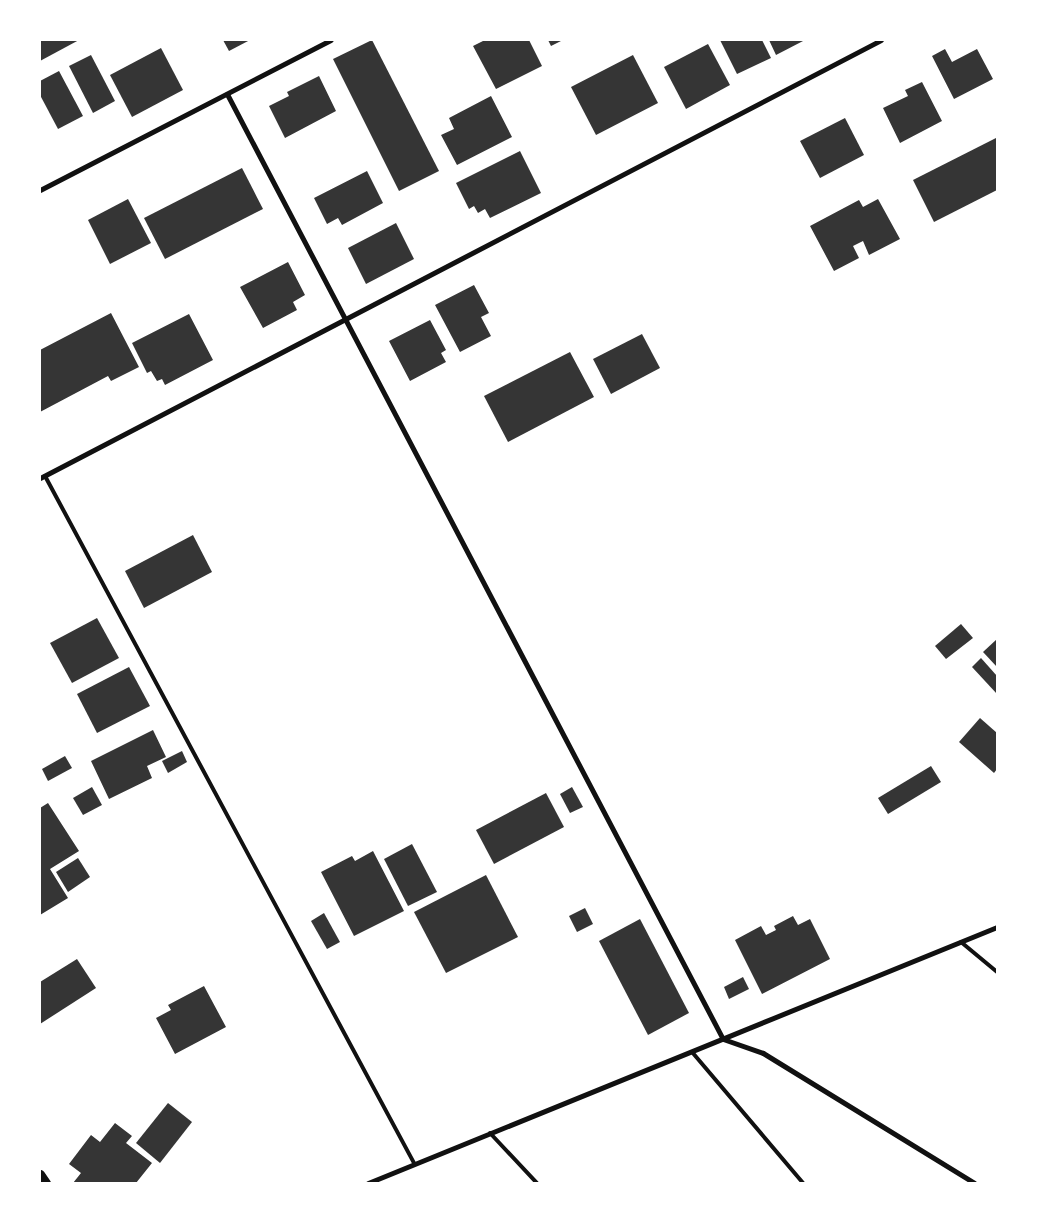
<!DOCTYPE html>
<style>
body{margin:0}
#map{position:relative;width:1037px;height:1223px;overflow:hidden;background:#fff;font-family:"Space Grotesk",sans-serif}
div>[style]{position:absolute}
.building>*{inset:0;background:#353535}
.service>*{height:4px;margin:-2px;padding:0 2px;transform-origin:2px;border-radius:2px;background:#111}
.minor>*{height:5px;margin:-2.5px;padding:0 2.5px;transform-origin:2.5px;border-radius:2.5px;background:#111}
.tertiary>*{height:9px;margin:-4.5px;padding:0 4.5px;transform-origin:4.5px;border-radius:4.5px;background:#111}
span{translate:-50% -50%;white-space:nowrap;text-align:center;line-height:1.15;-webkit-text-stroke:4.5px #fff;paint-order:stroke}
.frame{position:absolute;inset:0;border:41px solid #fff;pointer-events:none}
</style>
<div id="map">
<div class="building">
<div style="clip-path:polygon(40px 40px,79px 40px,40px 61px)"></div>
<div style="clip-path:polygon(223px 40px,250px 40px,229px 51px)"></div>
<div style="clip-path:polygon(372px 40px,439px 171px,399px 191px,333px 59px)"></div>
<div style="clip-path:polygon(485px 40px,529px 40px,542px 66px,496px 89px,473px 46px)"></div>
<div style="clip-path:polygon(548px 40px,563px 40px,551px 46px)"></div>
<div style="clip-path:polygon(720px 40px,762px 40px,771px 58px,737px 74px)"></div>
<div style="clip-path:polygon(769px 40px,805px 40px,776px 55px)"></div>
<div style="clip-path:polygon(708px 44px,730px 85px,686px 109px,664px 67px)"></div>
<div style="clip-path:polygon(161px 48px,183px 90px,132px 117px,110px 75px)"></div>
<div style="clip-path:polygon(945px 49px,952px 62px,977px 49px,993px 79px,954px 99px,932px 56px)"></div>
<div style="clip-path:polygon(91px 55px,115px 101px,93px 113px,69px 66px)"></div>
<div style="clip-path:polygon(633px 55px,658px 103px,596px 135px,571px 87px)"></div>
<div style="clip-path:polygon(59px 71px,83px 116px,58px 129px,40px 95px,40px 81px)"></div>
<div style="clip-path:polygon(319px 76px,336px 111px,285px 138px,269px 106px,289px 96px,287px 92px)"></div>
<div style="clip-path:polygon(922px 82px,942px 121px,900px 143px,883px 108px,908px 96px,905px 90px)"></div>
<div style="clip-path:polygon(491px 96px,512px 137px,457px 165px,441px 135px,454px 129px,449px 118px)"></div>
<div style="clip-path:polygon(845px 118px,864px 155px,820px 178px,800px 141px)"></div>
<div style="clip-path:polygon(996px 138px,997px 190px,934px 222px,913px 180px)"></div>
<div style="clip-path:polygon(520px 151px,541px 193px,490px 218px,485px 209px,478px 213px,474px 206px,469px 209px,456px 183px)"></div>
<div style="clip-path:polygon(242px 168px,263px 209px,165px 259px,144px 218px)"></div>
<div style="clip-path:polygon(367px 171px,383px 203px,342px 225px,338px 218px,327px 224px,314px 198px)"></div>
<div style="clip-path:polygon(128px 199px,151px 243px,110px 264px,88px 220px)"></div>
<div style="clip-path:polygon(878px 199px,900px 239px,869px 255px,863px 241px,853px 246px,859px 258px,834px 271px,810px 226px,859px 200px,863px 207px)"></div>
<div style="clip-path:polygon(396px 223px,414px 259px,366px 284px,348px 248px)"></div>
<div style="clip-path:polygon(288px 262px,305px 295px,293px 302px,297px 310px,263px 328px,240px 287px)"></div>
<div style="clip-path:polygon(474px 285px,489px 313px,481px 317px,491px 336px,460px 352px,435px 305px)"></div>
<div style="clip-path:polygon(111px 313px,139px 367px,111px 381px,108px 376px,40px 412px,40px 350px)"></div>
<div style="clip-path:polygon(189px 314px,213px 360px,165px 385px,162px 379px,157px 381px,151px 371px,147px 373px,132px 343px)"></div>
<div style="clip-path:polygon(430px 320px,446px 350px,441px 353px,446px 362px,410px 381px,389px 341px)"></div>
<div style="clip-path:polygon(642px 334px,660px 368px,611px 394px,593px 359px)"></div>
<div style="clip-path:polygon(570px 352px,594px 397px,508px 442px,484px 396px)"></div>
<div style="clip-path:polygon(193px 535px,212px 572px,144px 608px,125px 571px)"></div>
<div style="clip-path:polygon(97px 618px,119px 658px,72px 683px,50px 643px)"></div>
<div style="clip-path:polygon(961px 624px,973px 638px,946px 659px,935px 646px)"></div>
<div style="clip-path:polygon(997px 639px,997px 667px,983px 652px)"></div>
<div style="clip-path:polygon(981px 658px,997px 676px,997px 694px,972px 667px)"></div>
<div style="clip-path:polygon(129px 667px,150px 706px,97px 733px,77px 694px)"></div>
<div style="clip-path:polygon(980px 718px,997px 733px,997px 769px,994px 773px,959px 742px)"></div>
<div style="clip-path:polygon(153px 730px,166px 757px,147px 766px,152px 778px,109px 799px,91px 761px)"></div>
<div style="clip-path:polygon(182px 751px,187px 762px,168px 773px,162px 761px)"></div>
<div style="clip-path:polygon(65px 756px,72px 768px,48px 781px,42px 769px)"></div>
<div style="clip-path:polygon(931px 766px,941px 782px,888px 814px,878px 798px)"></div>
<div style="clip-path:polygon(92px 787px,102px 805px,83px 815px,73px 798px)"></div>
<div style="clip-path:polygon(572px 787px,583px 807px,570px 813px,560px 794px)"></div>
<div style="clip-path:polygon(546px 793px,564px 827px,494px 864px,476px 830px)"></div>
<div style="clip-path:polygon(48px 803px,79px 851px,50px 869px,68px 898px,40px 915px,40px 808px)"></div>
<div style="clip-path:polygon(412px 844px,437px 892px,408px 906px,384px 859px)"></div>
<div style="clip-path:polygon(373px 851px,404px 911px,354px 936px,321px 872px,352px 856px,355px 861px)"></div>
<div style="clip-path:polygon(78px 858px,90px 877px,68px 892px,56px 872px)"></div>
<div style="clip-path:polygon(486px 875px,518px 937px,446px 973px,414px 912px)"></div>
<div style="clip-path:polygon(585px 908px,593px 924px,577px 932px,569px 916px)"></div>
<div style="clip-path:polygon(324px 913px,340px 942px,327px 949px,311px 921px)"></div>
<div style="clip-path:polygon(793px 916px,798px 925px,810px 919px,830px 959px,762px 994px,735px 940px,761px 926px,766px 935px,776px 930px,774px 926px)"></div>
<div style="clip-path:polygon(640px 919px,689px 1013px,648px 1035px,599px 941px)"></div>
<div style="clip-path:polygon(77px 959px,96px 988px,40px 1024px,40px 982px)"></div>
<div style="clip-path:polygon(743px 977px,749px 989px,729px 999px,724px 987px)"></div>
<div style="clip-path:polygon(204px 986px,226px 1027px,175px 1054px,156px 1018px,171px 1010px,168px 1005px)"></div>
<div style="clip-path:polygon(168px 1103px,192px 1122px,160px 1163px,136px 1143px)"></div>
<div style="clip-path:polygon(115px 1123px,132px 1136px,126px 1143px,152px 1163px,136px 1183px,73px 1183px,81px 1173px,69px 1164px,91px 1135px,100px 1142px)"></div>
</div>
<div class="service">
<div style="left:45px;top:476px;width:780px;rotate:61.76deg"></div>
<div style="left:961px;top:942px;width:47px;rotate:39.8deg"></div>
<div style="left:692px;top:1052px;width:172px;rotate:49.7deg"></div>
<div style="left:490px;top:1133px;width:69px;rotate:46.8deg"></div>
</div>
<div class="minor">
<div style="left:227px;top:94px;width:1067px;rotate:62.31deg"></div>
<div style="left:723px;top:1039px;width:42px;rotate:19.3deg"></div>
<div style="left:763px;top:1053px;width:248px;rotate:31.6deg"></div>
<div style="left:40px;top:190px;width:327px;rotate:-27.3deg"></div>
<div style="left:40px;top:478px;width:948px;rotate:-27.51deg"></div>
<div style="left:368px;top:1183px;width:679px;rotate:-22.15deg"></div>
</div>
<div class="tertiary">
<div style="left:40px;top:1174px;width:11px;rotate:56deg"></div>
</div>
<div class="frame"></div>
</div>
